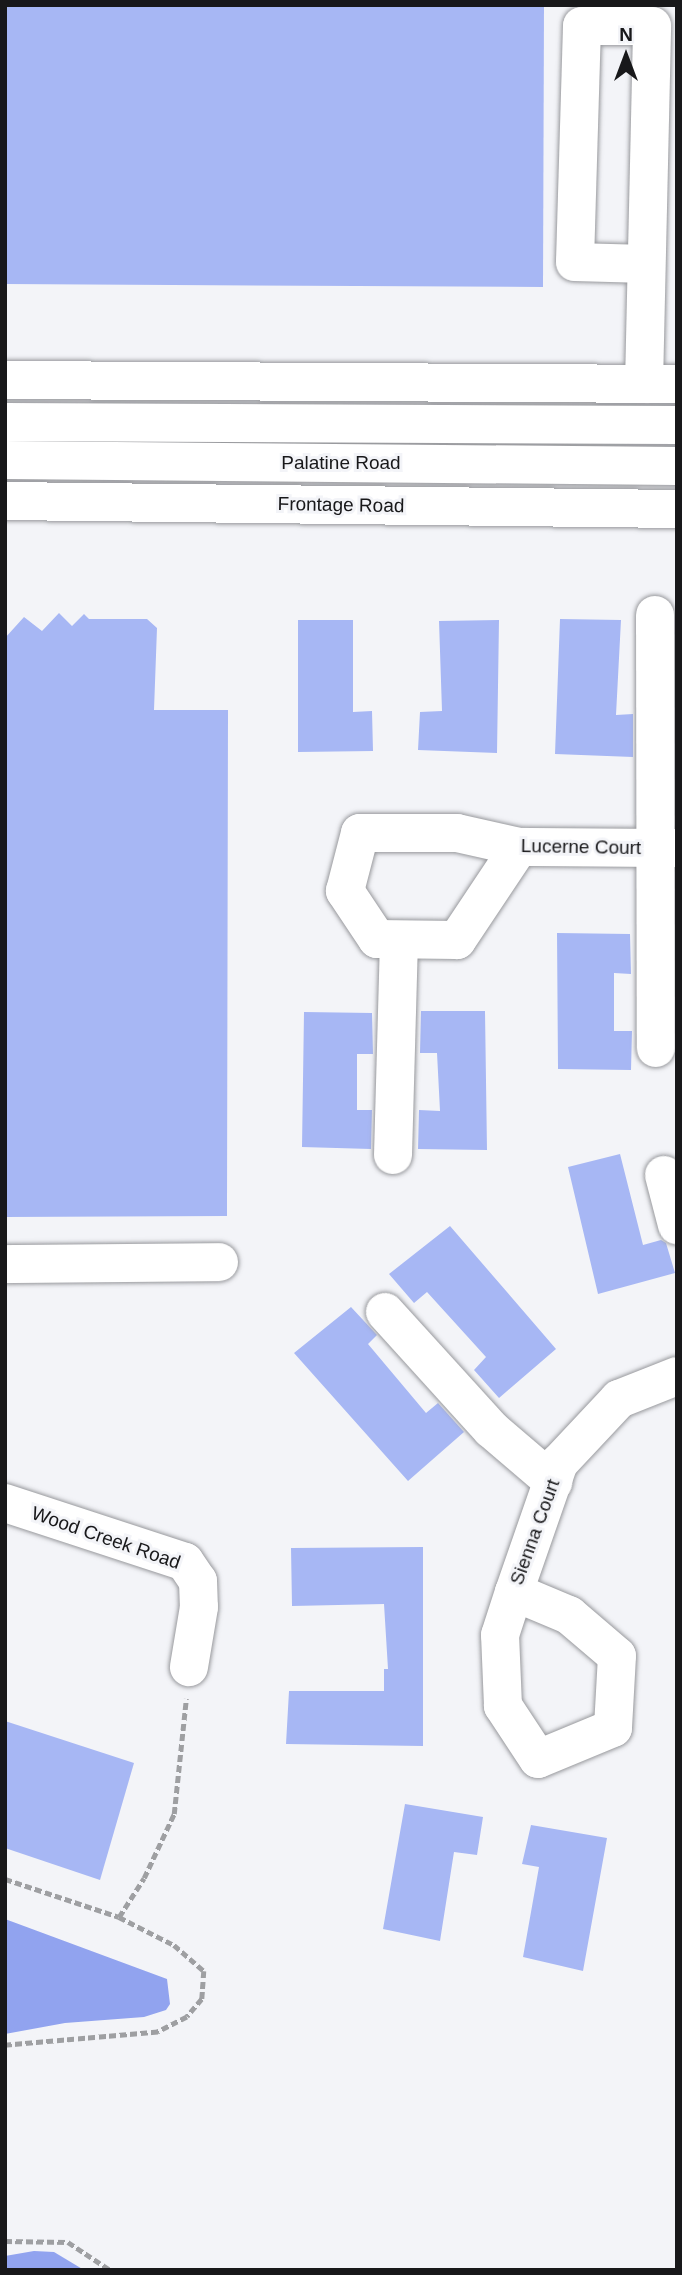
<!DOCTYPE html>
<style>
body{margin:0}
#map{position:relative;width:682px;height:2275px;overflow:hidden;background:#f3f4f8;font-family:Arial,sans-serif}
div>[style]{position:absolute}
.water>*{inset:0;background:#91a3ef}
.building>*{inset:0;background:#a7b7f4}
.path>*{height:4.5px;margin-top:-2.25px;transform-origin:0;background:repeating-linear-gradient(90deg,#9e9fa2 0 7px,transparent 0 10.5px)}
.roads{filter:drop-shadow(0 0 2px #98999d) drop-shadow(0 0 2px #98999d)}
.minor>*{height:38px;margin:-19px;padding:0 19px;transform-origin:19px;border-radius:19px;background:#fff}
.highway>*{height:38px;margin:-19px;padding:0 19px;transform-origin:19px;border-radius:19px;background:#fff}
span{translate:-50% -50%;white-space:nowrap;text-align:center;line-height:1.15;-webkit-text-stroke:6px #f3f4f8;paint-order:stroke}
.street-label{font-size:19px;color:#18181a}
.frame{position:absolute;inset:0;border:7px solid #18181a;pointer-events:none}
.north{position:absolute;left:591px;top:21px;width:70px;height:70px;-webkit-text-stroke:5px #f3f4f8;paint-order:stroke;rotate:0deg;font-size:19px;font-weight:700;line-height:28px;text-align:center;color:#18181a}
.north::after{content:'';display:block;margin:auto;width:24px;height:32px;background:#18181a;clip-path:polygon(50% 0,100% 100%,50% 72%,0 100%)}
</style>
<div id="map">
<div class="water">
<div style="clip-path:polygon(5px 1919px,167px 1979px,170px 2004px,166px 2010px,144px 2017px,65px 2023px,5px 2034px)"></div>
<div style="clip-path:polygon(34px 2251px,54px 2252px,84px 2270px,5px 2270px,5px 2256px)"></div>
</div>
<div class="building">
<div style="clip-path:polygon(5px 5px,544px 5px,543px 287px,5px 284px)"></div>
<div style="clip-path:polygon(59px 613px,72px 626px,84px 614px,89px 619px,147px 619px,157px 628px,154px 710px,228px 710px,227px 1216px,5px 1217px,5px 638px,24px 617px,42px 631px)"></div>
<div style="clip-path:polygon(560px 619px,621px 620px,616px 715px,633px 714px,633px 757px,555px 754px)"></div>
<div style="clip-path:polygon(298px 620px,353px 620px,353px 712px,372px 711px,373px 751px,298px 752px)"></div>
<div style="clip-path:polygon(499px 620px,497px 753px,418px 750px,420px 712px,442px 711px,439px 621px)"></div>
<div style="clip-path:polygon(557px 933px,630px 934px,631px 974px,614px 973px,614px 1031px,632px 1031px,631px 1070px,558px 1069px)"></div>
<div style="clip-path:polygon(421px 1011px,485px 1011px,487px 1150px,418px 1149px,419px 1110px,440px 1111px,437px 1053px,420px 1053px)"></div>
<div style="clip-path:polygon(304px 1012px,372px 1013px,373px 1054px,357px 1054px,357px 1110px,372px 1110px,371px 1149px,302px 1147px)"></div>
<div style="clip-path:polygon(620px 1154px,643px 1245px,661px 1240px,666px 1243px,675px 1273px,598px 1294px,568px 1167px)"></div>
<div style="clip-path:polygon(450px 1226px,556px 1349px,499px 1398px,474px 1370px,486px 1357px,427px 1292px,414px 1303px,389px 1274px)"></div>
<div style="clip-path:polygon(351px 1307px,377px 1335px,368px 1344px,426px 1413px,438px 1403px,464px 1432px,408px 1481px,294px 1353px)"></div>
<div style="clip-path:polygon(423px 1547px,423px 1746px,286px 1744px,289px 1691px,384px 1691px,384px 1669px,388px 1669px,384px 1604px,292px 1606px,291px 1548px)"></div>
<div style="clip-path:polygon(5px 1721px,134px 1763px,100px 1880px,5px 1848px)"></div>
<div style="clip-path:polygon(405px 1804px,483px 1817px,477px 1855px,454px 1852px,440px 1941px,383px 1929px)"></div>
<div style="clip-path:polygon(531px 1825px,607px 1838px,583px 1971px,523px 1957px,539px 1867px,522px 1864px)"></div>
</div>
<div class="path">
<div style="left:5px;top:1879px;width:120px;rotate:18.4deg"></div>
<div style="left:119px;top:1917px;width:62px;rotate:27deg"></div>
<div style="left:174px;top:1945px;width:40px;rotate:41deg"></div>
<div style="left:204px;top:1971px;width:28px;rotate:94deg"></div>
<div style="left:202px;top:1999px;width:23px;rotate:130deg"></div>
<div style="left:187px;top:2017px;width:33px;rotate:153deg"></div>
<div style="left:158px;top:2032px;width:154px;rotate:175.1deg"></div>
<div style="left:119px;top:1917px;width:46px;rotate:-57.3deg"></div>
<div style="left:144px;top:1878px;width:71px;rotate:-64.9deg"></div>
<div style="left:174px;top:1814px;width:116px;rotate:-84deg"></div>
<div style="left:5px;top:2241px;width:63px;rotate:0.9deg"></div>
<div style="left:68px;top:2242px;width:50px;rotate:33.7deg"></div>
</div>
<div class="roads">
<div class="minor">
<div style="left:5px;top:380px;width:672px;rotate:0.34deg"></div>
<div style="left:644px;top:384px;width:358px;rotate:-88.7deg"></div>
<div style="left:652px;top:26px;width:70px;rotate:180deg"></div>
<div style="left:582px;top:26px;width:236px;rotate:91.7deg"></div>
<div style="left:575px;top:262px;width:71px;rotate:1.6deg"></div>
<div style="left:5px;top:501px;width:672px;rotate:0.68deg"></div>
<div style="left:655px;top:615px;width:433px;rotate:89.9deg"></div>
<div style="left:519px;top:847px;width:112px;rotate:123.7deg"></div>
<div style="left:457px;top:940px;width:80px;rotate:-179.3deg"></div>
<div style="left:377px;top:939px;width:58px;rotate:-123.7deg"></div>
<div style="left:345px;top:891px;width:60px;rotate:-75.5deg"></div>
<div style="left:360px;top:833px;width:97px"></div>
<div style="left:457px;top:833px;width:64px;rotate:12.7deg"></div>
<div style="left:519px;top:847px;width:158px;rotate:0.4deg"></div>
<div style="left:393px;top:1155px;width:215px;rotate:-88.4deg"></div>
<div style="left:664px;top:1175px;width:52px;rotate:75.4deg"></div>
<div style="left:5px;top:1264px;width:214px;rotate:-0.5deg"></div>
<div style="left:385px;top:1312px;width:158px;rotate:47.8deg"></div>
<div style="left:491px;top:1429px;width:82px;rotate:40.5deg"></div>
<div style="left:5px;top:1503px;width:189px;rotate:18.1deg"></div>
<div style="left:185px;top:1562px;width:23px;rotate:56deg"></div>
<div style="left:198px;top:1581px;width:26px;rotate:88deg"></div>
<div style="left:199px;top:1607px;width:61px;rotate:99.5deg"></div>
<div style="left:514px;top:1592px;width:60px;rotate:22.7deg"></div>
<div style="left:569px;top:1615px;width:63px;rotate:40.5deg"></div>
<div style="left:617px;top:1656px;width:72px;rotate:93.2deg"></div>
<div style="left:613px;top:1728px;width:81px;rotate:157.5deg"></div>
<div style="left:538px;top:1759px;width:64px;rotate:-123.4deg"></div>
<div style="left:503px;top:1706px;width:71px;rotate:-92.4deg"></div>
<div style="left:500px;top:1635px;width:45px;rotate:-72deg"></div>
<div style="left:514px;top:1592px;width:137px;rotate:-70.8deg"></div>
<div style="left:559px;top:1463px;width:88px;rotate:-46.8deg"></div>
<div style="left:619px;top:1399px;width:62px;rotate:-21.6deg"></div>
</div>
<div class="highway">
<div style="left:5px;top:422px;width:672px;rotate:0.26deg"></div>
<div style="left:5px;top:460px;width:672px;rotate:0.51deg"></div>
</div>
</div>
<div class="street-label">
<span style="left:341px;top:463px">Palatine Road</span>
<span style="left:341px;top:505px;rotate:1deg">Frontage Road</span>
<span style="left:581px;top:847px;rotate:1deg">Lucerne Court</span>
<span style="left:535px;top:1532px;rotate:-70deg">Sienna Court</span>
<span style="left:106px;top:1538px;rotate:19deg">Wood Creek Road</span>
</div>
<div class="frame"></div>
<div class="north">N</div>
</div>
